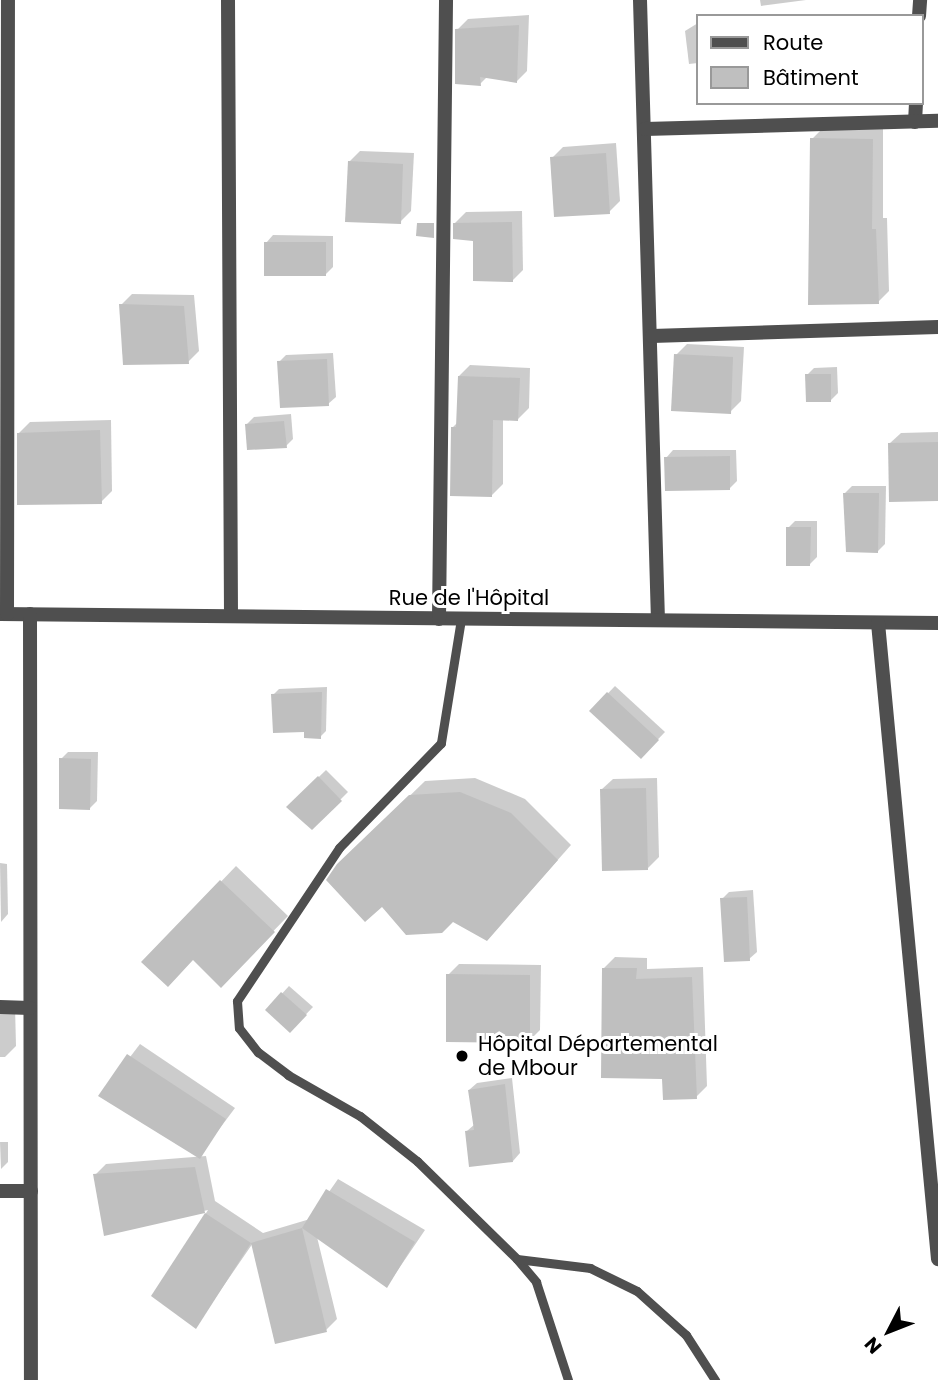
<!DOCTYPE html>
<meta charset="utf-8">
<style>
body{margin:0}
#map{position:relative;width:938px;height:1380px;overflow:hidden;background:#fff;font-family:Poppins,sans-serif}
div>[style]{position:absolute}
.shadow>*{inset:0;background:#0003}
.building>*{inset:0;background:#bfbfbf}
.service>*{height:9px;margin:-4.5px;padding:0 4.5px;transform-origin:4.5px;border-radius:4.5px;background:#4f4f4f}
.minor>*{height:14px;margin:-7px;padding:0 7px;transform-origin:7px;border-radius:7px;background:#4f4f4f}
.dots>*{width:19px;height:19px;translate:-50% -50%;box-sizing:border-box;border:4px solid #fff;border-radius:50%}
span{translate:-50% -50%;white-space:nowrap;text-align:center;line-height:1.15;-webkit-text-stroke:6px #fff;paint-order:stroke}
.street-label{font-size:21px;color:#000}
.poi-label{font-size:21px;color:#000}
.left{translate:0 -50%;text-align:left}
.legend{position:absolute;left:696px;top:14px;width:228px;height:91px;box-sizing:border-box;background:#fff;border:2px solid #999;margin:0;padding:9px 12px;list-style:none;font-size:21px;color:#000}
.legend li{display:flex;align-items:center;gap:14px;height:35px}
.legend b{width:35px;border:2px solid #999}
.north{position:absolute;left:854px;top:1296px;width:70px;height:70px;-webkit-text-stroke:5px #fff;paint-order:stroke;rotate:228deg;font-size:19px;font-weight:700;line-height:28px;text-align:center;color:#000}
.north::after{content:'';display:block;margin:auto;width:24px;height:32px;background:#000;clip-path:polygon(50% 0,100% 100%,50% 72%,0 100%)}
</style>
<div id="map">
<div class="shadow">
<div style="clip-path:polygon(760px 0,806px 0,761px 6px)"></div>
<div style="clip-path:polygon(529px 15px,527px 71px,516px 82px,488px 76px,480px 84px,457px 30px,468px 19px)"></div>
<div style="clip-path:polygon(698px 23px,698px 63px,689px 64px,685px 31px)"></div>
<div style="clip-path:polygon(823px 128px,883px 129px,883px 218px,887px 218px,889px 291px,878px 302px,812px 139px)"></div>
<div style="clip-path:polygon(616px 143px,620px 201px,609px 212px,552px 158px,563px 147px)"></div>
<div style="clip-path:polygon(360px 151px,414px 153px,411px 211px,400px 222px,349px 162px)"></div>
<div style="clip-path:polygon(522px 211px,523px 270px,512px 281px,455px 223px,466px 212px)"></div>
<div style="clip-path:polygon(273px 235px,333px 236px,333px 267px,326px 274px,266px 243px)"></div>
<div style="clip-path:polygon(132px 294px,194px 295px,199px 351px,188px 362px,121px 305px)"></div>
<div style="clip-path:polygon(687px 344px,744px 347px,741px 401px,730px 412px,676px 355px)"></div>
<div style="clip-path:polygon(333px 353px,336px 397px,328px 404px,279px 362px,286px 355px)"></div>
<div style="clip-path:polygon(470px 365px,530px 368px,529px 408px,518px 419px,503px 418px,503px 484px,492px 495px,453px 427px,458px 422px,459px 376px)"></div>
<div style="clip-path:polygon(837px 367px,838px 393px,831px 400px,807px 375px,814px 368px)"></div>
<div style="clip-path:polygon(291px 414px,293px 439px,286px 446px,247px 424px,254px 417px)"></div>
<div style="clip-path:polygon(111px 420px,112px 491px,101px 502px,19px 433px,30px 422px)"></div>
<div style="clip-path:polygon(938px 432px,938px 499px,889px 444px,901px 433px)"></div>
<div style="clip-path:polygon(673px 450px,736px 450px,737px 481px,729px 489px,666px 458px)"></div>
<div style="clip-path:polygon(852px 486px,886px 486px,885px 544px,878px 551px,845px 493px)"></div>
<div style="clip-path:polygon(795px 521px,817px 521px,817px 557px,809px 565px,788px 528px)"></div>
<div style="clip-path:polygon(615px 686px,665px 732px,641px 757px,591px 711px)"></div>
<div style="clip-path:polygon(327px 687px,326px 731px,320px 737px,306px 730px,273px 695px,279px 689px)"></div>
<div style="clip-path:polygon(68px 752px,98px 752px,97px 801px,90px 808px,61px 759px)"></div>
<div style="clip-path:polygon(326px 770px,348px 792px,312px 828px,288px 807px)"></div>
<div style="clip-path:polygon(475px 778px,525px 799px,571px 845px,501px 924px,354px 850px,425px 781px)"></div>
<div style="clip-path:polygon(657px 778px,659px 857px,648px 868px,601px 790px,613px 779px)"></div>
<div style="clip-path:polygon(0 863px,7px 864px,8px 914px,1px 922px)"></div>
<div style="clip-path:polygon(236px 866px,288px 916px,221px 985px,193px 958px,144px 962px)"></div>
<div style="clip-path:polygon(753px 890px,757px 952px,749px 959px,722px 899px,729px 892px)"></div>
<div style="clip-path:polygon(615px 957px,647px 958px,647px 969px,703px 967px,707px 1086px,696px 1097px,604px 968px)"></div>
<div style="clip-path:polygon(459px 964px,541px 965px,540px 1030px,529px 1041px,448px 975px)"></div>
<div style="clip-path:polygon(289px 986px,313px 1007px,290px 1031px,267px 1010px)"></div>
<div style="clip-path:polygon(0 1002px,15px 1006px,16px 1046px,5px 1057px,0 1057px)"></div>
<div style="clip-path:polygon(140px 1044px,235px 1108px,199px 1156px,101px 1095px)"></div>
<div style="clip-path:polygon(512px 1078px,520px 1153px,513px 1161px,467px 1131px,475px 1124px,469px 1090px,477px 1083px)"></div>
<div style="clip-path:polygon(0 1142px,8px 1142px,8px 1162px,1px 1169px)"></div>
<div style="clip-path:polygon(206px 1156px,215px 1201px,263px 1233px,310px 1219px,338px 1179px,425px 1230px,387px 1286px,317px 1237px,337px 1319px,326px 1330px,253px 1243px,196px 1326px,153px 1296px,208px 1210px,105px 1234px,95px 1175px,106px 1164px)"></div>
</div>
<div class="building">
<div style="clip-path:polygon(519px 25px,517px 83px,480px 77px,481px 86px,455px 84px,455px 29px)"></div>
<div style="clip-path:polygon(810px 138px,873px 139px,872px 229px,876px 229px,879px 304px,808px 305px)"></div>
<div style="clip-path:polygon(606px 153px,610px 214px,554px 217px,550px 157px)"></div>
<div style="clip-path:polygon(348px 161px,403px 164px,401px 224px,345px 222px)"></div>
<div style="clip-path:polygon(512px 222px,513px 282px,473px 281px,473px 241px,453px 239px,453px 223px)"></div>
<div style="clip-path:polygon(417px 223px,434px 223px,434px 238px,416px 236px)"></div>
<div style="clip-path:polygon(264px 242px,326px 242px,326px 276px,264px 276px)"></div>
<div style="clip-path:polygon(119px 304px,184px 306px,189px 364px,123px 365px)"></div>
<div style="clip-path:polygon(674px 354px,733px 357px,731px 414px,671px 411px)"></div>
<div style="clip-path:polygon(327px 359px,329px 406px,280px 408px,277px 361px)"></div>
<div style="clip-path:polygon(805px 374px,831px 374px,831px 402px,806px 402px)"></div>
<div style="clip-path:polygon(458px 376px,520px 378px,518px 421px,493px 420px,492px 497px,450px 496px,451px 427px,456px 427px)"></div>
<div style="clip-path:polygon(284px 421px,287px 448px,247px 450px,245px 424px)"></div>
<div style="clip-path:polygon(100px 430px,102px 504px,17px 505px,17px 433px)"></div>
<div style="clip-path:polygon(938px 442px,938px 501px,889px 502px,888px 443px)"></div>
<div style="clip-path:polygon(730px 456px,730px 490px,665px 491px,664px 457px)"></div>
<div style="clip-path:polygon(843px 493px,879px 493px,878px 553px,846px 552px)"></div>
<div style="clip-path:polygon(786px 527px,811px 527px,810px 566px,786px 566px)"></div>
<div style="clip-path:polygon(322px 692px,321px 739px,304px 738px,304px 732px,273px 733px,271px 694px)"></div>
<div style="clip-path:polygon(607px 692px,659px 740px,641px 759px,589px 711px)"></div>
<div style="clip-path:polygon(59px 758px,91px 759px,90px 810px,59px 809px)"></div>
<div style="clip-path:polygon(318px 776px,342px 801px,312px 830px,286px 807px)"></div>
<div style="clip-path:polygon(646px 788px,648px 870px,602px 871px,600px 789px)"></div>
<div style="clip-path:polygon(460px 792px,511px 813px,558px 860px,487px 941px,453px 922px,442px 933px,406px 935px,382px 907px,365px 922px,326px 880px,337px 864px,409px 795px)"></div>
<div style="clip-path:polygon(220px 880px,275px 932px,221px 988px,193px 960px,168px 987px,141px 962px)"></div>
<div style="clip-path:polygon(747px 897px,750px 961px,724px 962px,720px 898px)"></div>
<div style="clip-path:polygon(602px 968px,637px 968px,636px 979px,692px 977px,697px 1099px,663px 1100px,662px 1079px,601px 1078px)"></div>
<div style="clip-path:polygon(446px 974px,530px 975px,530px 1043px,446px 1042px)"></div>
<div style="clip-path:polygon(281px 992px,307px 1015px,290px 1033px,265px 1010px)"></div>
<div style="clip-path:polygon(127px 1054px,226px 1119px,200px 1159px,98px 1096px)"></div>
<div style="clip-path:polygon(505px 1084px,513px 1162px,469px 1167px,465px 1131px,474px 1130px,468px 1090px)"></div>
<div style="clip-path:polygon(195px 1167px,205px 1213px,104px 1236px,93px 1174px)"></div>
<div style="clip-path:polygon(326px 1189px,415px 1242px,387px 1288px,302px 1228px)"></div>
<div style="clip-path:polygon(205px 1213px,251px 1243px,196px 1329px,151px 1296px)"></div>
<div style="clip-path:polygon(302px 1228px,327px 1332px,275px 1344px,251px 1243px)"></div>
</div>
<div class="service">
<div style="left:461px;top:619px;width:126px;rotate:99.2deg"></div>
<div style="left:441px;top:743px;width:146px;rotate:134.2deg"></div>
<div style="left:339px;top:848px;width:184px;rotate:123.7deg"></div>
<div style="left:237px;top:1001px;width:27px;rotate:86deg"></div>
<div style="left:239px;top:1028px;width:31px;rotate:52deg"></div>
<div style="left:258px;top:1052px;width:38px;rotate:37deg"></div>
<div style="left:288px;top:1075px;width:83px;rotate:29.7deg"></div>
<div style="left:360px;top:1116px;width:73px;rotate:38.3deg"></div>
<div style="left:417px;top:1161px;width:140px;rotate:44.4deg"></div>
<div style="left:517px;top:1259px;width:30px;rotate:50deg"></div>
<div style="left:536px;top:1282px;width:103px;rotate:71.9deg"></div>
<div style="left:517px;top:1259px;width:74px;rotate:7deg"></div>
<div style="left:590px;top:1268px;width:52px;rotate:26.1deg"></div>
<div style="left:637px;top:1291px;width:66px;rotate:41.9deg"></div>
<div style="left:686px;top:1335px;width:54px;rotate:57.2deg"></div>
</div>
<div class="minor">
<div style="left:228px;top:0;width:616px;rotate:89.72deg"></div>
<div style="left:640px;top:0;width:620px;rotate:88.34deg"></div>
<div style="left:919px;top:16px;width:16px;rotate:-86deg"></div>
<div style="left:915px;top:122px;width:19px;rotate:-87deg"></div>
<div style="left:645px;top:129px;width:293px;rotate:-1.6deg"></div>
<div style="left:652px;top:336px;width:286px;rotate:-1.8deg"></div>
<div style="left:0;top:614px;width:938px;rotate:0.55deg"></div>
<div style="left:7px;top:614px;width:614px;rotate:-89.91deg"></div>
<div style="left:30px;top:614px;width:766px;rotate:89.93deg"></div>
<div style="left:439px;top:619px;width:619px;rotate:-89.35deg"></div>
<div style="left:878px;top:623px;width:639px;rotate:84.61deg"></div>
<div style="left:0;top:1007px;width:30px;rotate:2deg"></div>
<div style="left:0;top:1191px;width:31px"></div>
</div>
<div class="dots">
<div style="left:462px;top:1056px;background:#000"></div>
</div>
<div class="street-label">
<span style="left:469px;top:598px">Rue de l'Hôpital</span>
</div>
<div class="poi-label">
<span class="left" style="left:478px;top:1056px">Hôpital Départemental<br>de Mbour</span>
</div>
<ul class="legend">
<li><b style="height:9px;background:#4f4f4f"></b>Route</li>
<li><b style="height:19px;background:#bfbfbf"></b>Bâtiment</li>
</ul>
<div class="north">N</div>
</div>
